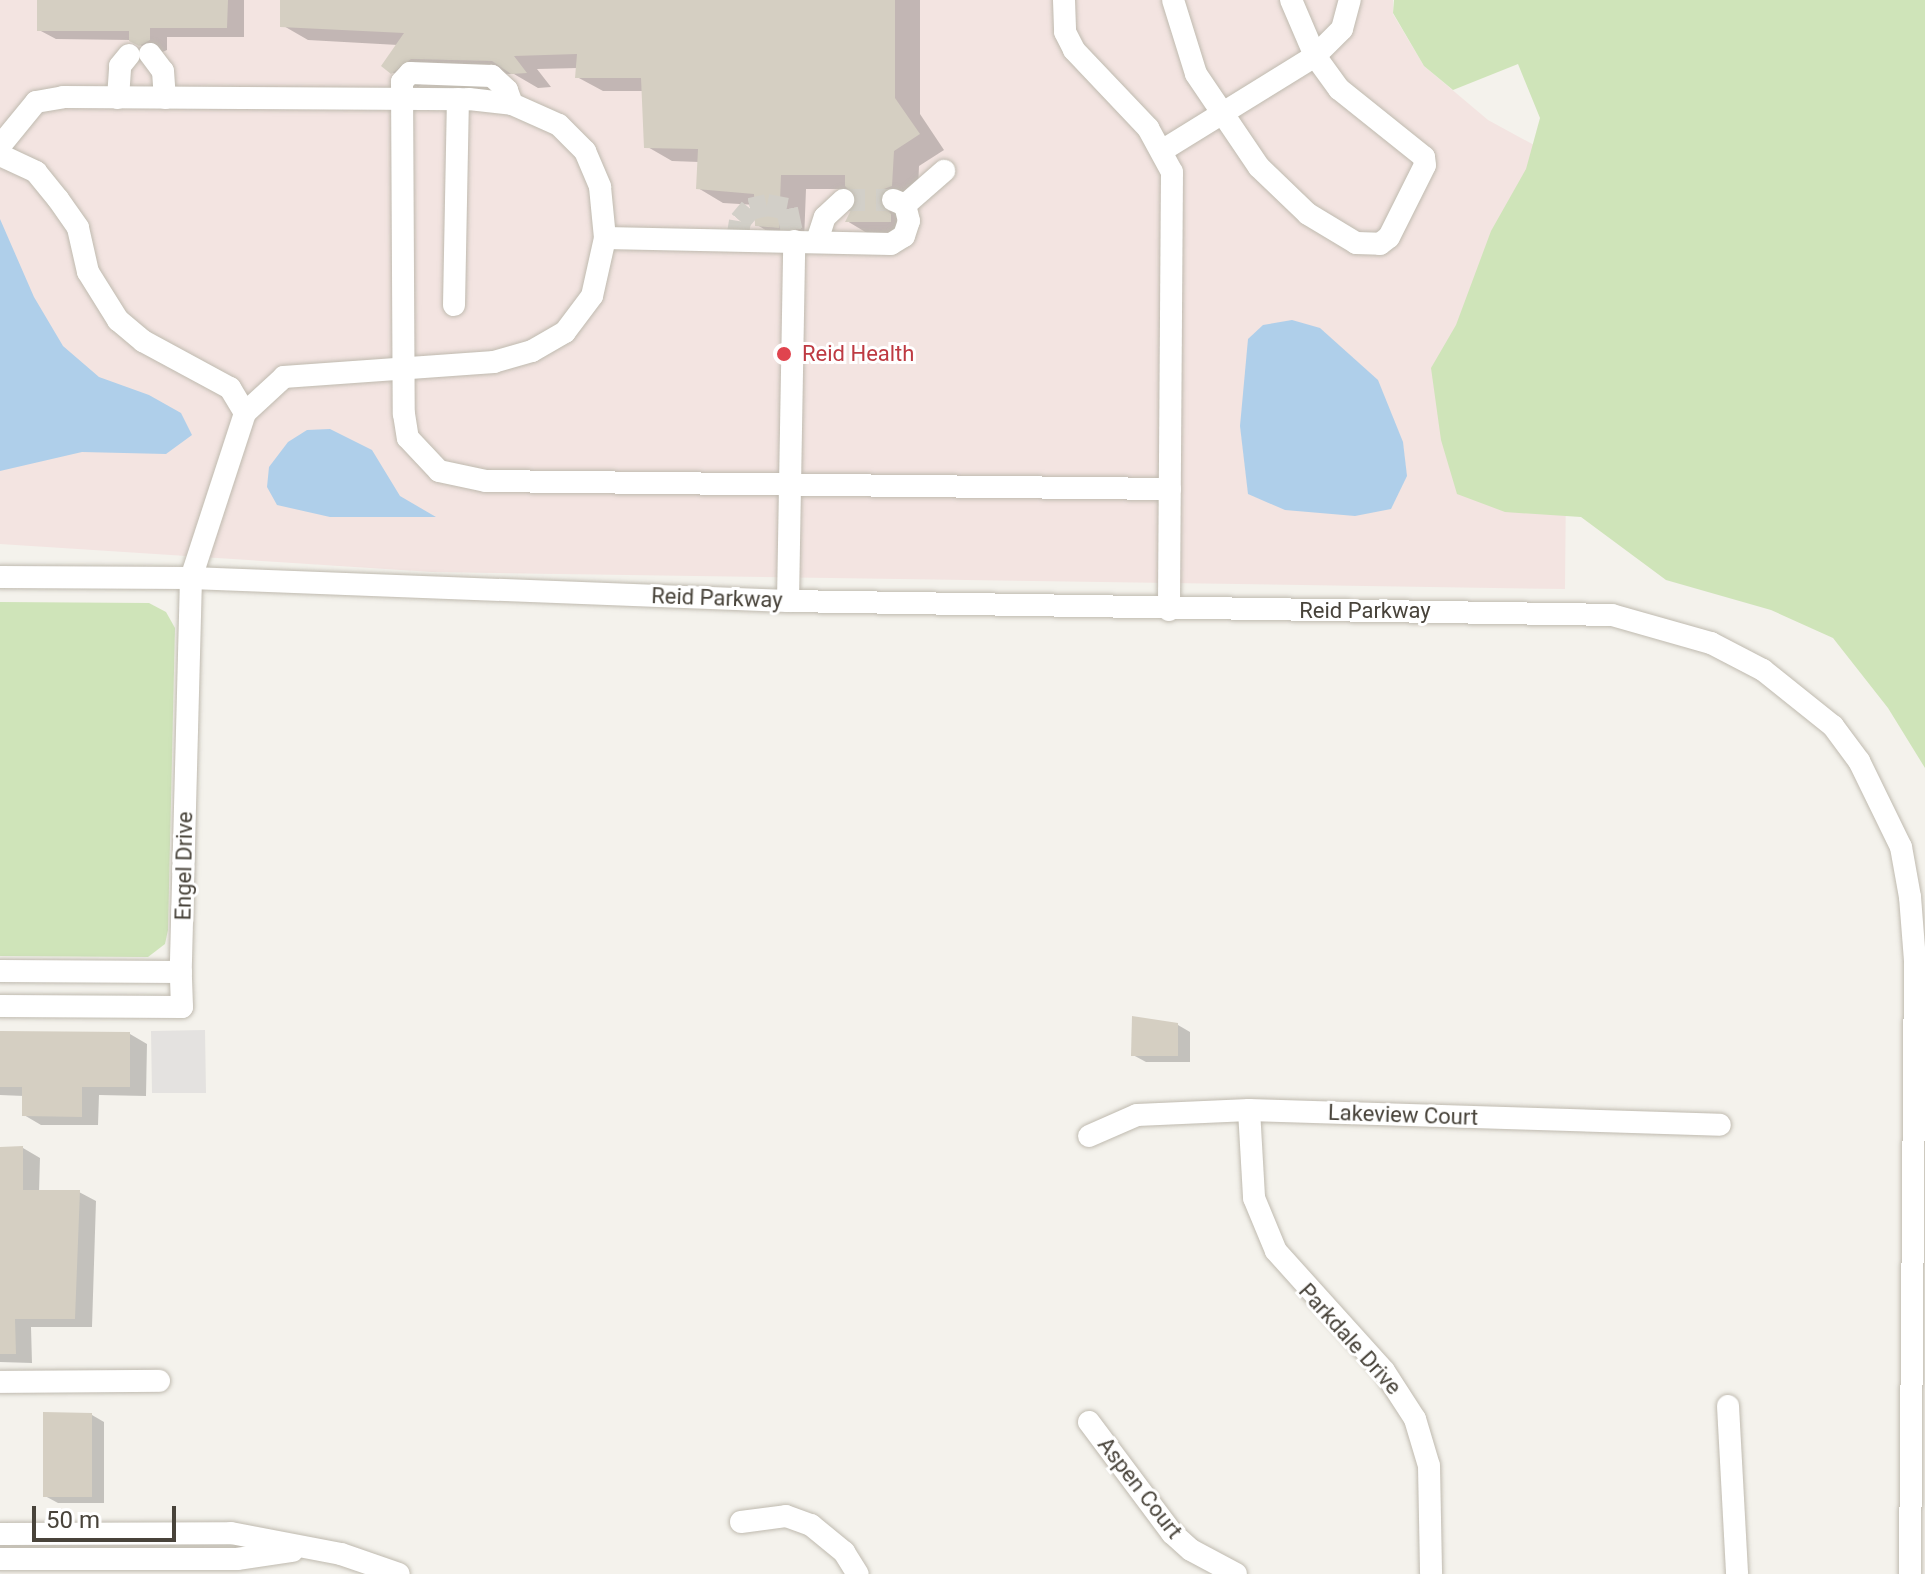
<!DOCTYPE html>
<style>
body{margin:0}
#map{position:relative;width:1925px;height:1574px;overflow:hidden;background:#f4f2ec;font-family:Roboto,sans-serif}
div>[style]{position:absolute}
.medical>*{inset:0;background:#f3e4e1}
.green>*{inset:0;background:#cfe4b9}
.parking>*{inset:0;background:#e4e2e0}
.water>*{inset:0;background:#afcfea}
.shadow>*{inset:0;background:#0003}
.building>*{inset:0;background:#d5cfc2}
.minor-tunnel>*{height:22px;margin-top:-11px;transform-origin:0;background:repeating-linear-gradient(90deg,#d2cfc8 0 22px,transparent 0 33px)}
.roads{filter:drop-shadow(0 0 2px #bfbaaf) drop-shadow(0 0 2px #bfbaaf)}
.minor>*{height:22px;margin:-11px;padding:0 11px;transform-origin:11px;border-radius:11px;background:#fff}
.dots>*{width:22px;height:22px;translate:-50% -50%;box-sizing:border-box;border:4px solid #fff;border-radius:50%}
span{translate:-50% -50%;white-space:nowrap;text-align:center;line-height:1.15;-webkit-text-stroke:6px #fff;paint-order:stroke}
.health-label{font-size:22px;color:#be3a42}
.left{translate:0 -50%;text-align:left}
.street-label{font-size:22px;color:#48433a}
.scale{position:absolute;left:32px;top:1506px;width:144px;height:36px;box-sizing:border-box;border:4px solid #48433a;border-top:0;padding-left:10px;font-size:24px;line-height:28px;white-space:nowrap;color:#48433a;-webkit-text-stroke:6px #fff;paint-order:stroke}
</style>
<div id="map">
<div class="medical">
<div style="clip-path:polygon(0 0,1393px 0,1393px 14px,1424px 66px,1488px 120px,1569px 164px,1565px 589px,432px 572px,0 544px)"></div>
</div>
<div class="green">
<div style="clip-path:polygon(1394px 0,1925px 0,1925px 768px,1888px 708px,1833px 638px,1771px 610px,1666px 580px,1581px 517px,1505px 512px,1457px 494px,1441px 440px,1431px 368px,1456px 325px,1491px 231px,1526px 169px,1540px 118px,1518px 64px,1453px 90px,1424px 66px,1393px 13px)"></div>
<div style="clip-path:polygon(0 602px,149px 603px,166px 612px,175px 628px,168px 930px,165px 944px,148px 957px,0 956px)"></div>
</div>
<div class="parking">
<div style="clip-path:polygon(205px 1030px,206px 1093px,152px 1093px,151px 1031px)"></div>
</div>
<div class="water">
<div style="clip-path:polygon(0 219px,34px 297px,63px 346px,99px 377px,149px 395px,181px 413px,192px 435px,166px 454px,82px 452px,0 471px)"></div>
<div style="clip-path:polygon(1292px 320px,1320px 328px,1378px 380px,1403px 442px,1407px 476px,1391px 509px,1355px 516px,1285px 510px,1248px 494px,1240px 426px,1248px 339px,1263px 325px)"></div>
<div style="clip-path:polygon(330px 429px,372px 450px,400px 496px,436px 517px,330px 517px,277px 505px,267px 487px,269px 467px,288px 442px,307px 430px)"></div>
</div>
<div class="shadow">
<div style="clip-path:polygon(39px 0,244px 0,244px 37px,167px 37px,167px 50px,158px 54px,130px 40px,56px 39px,39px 30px)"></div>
<div style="clip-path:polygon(282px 0,920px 0,920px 114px,944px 150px,919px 166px,916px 236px,872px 236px,847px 221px,859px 197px,850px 189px,806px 189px,804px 241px,783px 240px,757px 225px,756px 205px,723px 203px,698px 188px,699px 162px,672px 161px,646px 146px,644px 91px,603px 91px,577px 77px,578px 68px,537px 69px,551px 87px,538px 88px,514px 74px,436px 73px,418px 87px,392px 72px,398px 45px,308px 40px,282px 25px)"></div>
<div style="clip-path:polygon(1178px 1025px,1190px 1032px,1190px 1062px,1146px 1062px,1133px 1055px)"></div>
<div style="clip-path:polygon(0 1033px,130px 1034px,147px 1044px,146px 1096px,99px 1095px,98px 1125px,41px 1125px,24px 1115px,24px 1096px,0 1095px)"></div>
<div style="clip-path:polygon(23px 1148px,40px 1158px,39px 1192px,79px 1192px,96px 1201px,92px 1327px,31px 1327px,32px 1363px,0 1362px,0 1149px)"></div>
<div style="clip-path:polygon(92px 1415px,104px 1422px,104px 1503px,58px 1503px,45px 1496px)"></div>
</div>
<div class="building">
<div style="clip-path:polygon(37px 0,228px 0,227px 28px,150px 28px,150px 40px,139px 46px,129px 41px,129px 31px,37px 31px)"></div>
<div style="clip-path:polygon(280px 0,895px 0,895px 98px,920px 134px,894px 151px,892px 186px,884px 189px,879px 201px,891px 214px,891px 222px,845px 222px,857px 198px,845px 186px,845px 175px,781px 175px,779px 228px,755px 226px,754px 194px,696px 189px,698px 149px,644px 148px,641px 78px,575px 78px,577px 54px,514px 56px,527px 73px,511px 74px,492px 61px,411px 59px,391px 74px,381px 66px,404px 33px,280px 27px)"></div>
<div style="clip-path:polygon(1132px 1016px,1178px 1023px,1178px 1056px,1131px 1056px)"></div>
<div style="clip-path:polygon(0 1031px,130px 1032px,130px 1087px,82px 1087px,82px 1117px,22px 1116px,22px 1087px,0 1087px)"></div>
<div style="clip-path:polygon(23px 1146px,23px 1190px,80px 1190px,75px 1319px,15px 1319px,16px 1354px,0 1354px,0 1147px)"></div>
<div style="clip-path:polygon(43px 1412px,92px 1413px,92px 1497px,43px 1497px)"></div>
</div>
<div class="minor-tunnel">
<div style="left:843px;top:200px;width:50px"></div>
<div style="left:737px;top:240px;width:19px;rotate:-81deg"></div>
<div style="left:740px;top:221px;width:16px;rotate:-50deg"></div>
<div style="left:750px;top:209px;width:17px;rotate:-13deg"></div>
<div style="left:767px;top:205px;width:20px;rotate:11deg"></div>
<div style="left:787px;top:209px;width:33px;rotate:78deg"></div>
</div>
<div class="roads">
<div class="minor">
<div style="left:1064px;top:0;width:32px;rotate:88deg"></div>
<div style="left:1065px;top:32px;width:20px;rotate:63deg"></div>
<div style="left:1074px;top:50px;width:108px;rotate:46.5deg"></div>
<div style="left:1148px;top:128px;width:50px;rotate:61.4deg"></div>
<div style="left:1172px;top:172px;width:438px;rotate:90.4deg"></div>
<div style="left:1173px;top:0;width:77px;rotate:72.7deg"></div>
<div style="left:1196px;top:74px;width:112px;rotate:55.9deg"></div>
<div style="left:1259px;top:167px;width:68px;rotate:43.8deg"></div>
<div style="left:1308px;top:214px;width:56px;rotate:31.1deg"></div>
<div style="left:1356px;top:243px;width:24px;rotate:2deg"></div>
<div style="left:1380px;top:244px;width:11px;rotate:-38deg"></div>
<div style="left:1389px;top:237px;width:80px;rotate:-63.4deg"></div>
<div style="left:1425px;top:165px;width:8px;rotate:-97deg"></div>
<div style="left:1424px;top:157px;width:109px;rotate:-141.3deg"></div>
<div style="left:1339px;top:89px;width:41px;rotate:-126deg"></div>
<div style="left:1315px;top:56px;width:61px;rotate:-113.2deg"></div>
<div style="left:150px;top:54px;width:21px;rotate:53deg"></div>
<div style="left:163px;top:71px;width:27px;rotate:86deg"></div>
<div style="left:118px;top:98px;width:32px;rotate:-86deg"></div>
<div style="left:120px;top:66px;width:14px;rotate:-51deg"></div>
<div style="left:512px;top:104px;width:15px;rotate:-110deg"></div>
<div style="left:507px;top:90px;width:21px;rotate:-137deg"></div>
<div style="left:492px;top:76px;width:82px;rotate:-177.9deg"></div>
<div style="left:410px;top:73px;width:12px;rotate:132deg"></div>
<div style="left:402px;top:82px;width:332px;rotate:89.7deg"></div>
<div style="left:404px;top:414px;width:24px;rotate:81deg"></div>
<div style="left:408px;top:438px;width:45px;rotate:46.8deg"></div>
<div style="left:439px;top:471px;width:48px;rotate:12deg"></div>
<div style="left:486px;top:481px;width:684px;rotate:0.67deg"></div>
<div style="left:0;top:146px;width:57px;rotate:-50.7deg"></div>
<div style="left:36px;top:102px;width:27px;rotate:-10deg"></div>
<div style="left:63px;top:97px;width:406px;rotate:0.3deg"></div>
<div style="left:469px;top:99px;width:43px;rotate:6.6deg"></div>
<div style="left:512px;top:104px;width:51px;rotate:24.1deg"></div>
<div style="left:559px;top:125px;width:37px;rotate:45deg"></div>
<div style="left:585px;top:151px;width:39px;rotate:67deg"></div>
<div style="left:600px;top:187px;width:51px;rotate:84.4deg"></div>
<div style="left:605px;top:238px;width:59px;rotate:102.6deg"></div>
<div style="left:592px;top:296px;width:45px;rotate:126.9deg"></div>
<div style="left:565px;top:332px;width:38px;rotate:150deg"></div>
<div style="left:532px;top:351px;width:40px;rotate:164deg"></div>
<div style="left:494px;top:362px;width:211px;rotate:175.9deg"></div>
<div style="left:284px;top:377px;width:53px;rotate:137.3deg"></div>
<div style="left:245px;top:413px;width:174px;rotate:108.1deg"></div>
<div style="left:191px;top:578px;width:394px;rotate:91.5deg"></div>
<div style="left:181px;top:972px;width:181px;rotate:-179.7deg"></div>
<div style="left:1163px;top:150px;width:179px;rotate:-31.7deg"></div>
<div style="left:1315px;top:56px;width:38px;rotate:-45deg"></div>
<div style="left:1342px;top:29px;width:30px;rotate:-75deg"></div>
<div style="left:0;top:155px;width:40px;rotate:25deg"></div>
<div style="left:36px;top:172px;width:35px;rotate:51deg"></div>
<div style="left:58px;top:199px;width:35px;rotate:55deg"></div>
<div style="left:78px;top:228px;width:45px;rotate:77.2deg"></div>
<div style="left:88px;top:272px;width:57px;rotate:58deg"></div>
<div style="left:118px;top:320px;width:33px;rotate:40deg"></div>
<div style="left:143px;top:341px;width:99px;rotate:28.4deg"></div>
<div style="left:230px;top:388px;width:29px;rotate:59deg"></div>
<div style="left:905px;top:205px;width:52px;rotate:-41.1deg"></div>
<div style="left:605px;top:238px;width:286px;rotate:1.2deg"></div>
<div style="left:891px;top:244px;width:15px;rotate:-32deg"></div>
<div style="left:904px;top:236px;width:16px;rotate:-72deg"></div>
<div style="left:909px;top:221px;width:16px;rotate:-104deg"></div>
<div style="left:905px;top:205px;width:13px;rotate:-157deg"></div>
<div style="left:817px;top:241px;width:25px;rotate:-72deg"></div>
<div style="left:825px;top:217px;width:25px;rotate:-43deg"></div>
<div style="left:454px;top:305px;width:206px;rotate:-88.9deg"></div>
<div style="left:0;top:577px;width:191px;rotate:0.3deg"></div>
<div style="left:191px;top:578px;width:597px;rotate:2.21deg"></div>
<div style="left:788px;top:601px;width:824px;rotate:0.97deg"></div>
<div style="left:1612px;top:615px;width:103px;rotate:15.8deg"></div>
<div style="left:1711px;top:643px;width:59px;rotate:27.4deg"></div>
<div style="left:1763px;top:670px;width:90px;rotate:38.7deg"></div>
<div style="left:1833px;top:726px;width:44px;rotate:53.4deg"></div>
<div style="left:1859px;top:761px;width:96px;rotate:64deg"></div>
<div style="left:1901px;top:847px;width:51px;rotate:79.8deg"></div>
<div style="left:1910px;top:897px;width:64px;rotate:85.5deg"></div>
<div style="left:1915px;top:961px;width:613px;rotate:90.47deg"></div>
<div style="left:788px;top:601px;width:360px;rotate:-89deg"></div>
<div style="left:0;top:1006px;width:182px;rotate:0.3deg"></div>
<div style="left:182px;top:1007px;width:35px;rotate:-92deg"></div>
<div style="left:1249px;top:1110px;width:88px;rotate:86.7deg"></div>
<div style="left:1254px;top:1198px;width:57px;rotate:67.5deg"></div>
<div style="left:1276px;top:1251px;width:161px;rotate:48deg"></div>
<div style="left:1384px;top:1371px;width:57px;rotate:57.1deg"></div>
<div style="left:1415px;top:1419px;width:49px;rotate:73.4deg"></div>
<div style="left:1429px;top:1466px;width:108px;rotate:88.9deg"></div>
<div style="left:1089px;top:1136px;width:52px;rotate:-23.6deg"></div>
<div style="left:1137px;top:1115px;width:112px;rotate:-2.6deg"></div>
<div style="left:1249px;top:1110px;width:471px;rotate:1.8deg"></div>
<div style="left:0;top:1382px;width:159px;rotate:-0.4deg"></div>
<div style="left:1728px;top:1406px;width:168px;rotate:86.9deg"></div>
<div style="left:1089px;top:1422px;width:139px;rotate:53.2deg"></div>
<div style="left:1172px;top:1533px;width:25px;rotate:42deg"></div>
<div style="left:1191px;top:1550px;width:51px;rotate:28.1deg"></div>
<div style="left:741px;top:1522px;width:45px;rotate:-7.6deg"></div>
<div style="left:786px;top:1516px;width:27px;rotate:20deg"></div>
<div style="left:811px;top:1525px;width:43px;rotate:39.3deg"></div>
<div style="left:844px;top:1552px;width:26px;rotate:58deg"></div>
<div style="left:0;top:1534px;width:231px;rotate:-0.2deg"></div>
<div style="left:231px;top:1533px;width:112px;rotate:10.8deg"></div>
<div style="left:341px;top:1554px;width:61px;rotate:19deg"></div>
<div style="left:0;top:1559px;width:237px"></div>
<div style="left:237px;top:1559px;width:56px;rotate:-8.3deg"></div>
</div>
</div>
<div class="dots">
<div style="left:784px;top:354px;background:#e0444e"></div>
</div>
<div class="health-label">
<span class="left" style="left:802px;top:354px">Reid Health</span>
</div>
<div class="street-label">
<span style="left:717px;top:598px;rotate:2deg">Reid Parkway</span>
<span style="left:1365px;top:611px">Reid Parkway</span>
<span style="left:184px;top:866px;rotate:-89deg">Engel Drive</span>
<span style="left:1403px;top:1115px;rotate:2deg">Lakeview Court</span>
<span style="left:1350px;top:1339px;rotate:48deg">Parkdale Drive</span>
<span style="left:1140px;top:1488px;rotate:52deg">Aspen Court</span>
</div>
<div class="scale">50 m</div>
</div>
